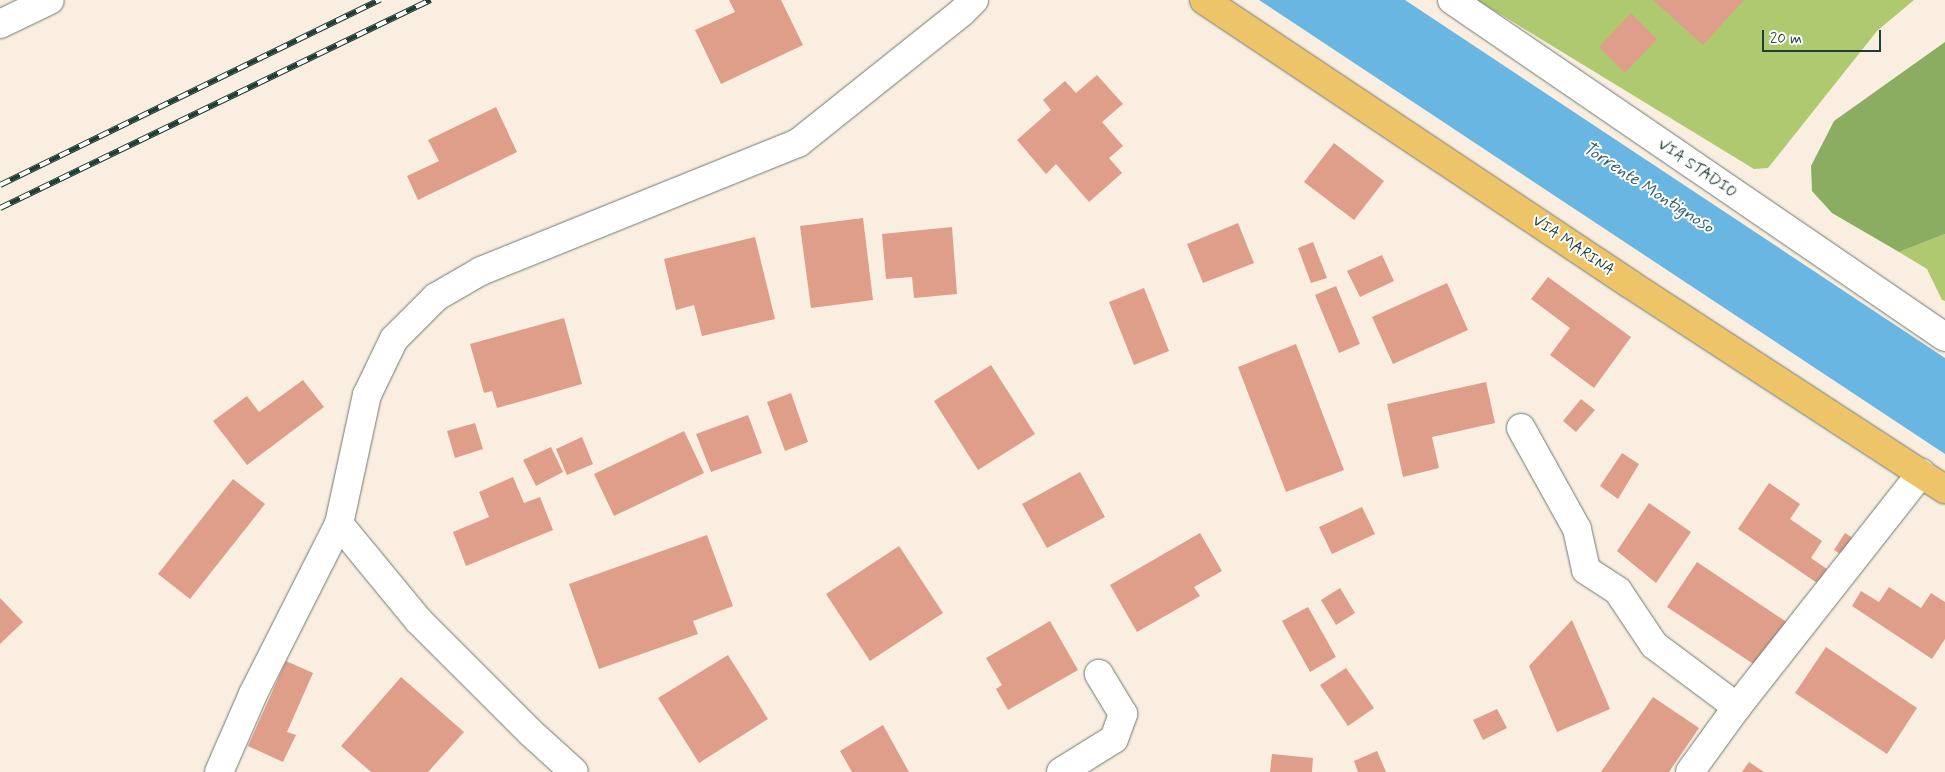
<!DOCTYPE html>
<style>
body{margin:0}
#map{position:relative;width:1945px;height:772px;overflow:hidden;background:#faeee0;font-family:Mynerve,sans-serif}
div>[style]{position:absolute}
.green>*{inset:0;background:#aec970}
.forest>*{inset:0;background:#8aad62}
.water>*{inset:0;background:#6ab6e3}
.building>*{inset:0;background:#de9e8a}
.roads{filter:drop-shadow(0 0 1px #6c7b70) drop-shadow(0 0 1px #6c7b70)}
.minor>*{height:28px;margin:-14px;padding:0 14px;transform-origin:14px;border-radius:14px;background:#fff}
.major>*{height:28px;margin:-14px;padding:0 14px;transform-origin:14px;border-radius:14px;background:#eec469}
.rail>*{height:5.5px;margin-top:-2.75px;transform-origin:0;background:repeating-linear-gradient(90deg,#fff 0 11px,#1f3d34 0 22px);box-sizing:border-box;border-block:1px solid #1f3d34}
span{translate:-50% -50%;white-space:nowrap;text-align:center;line-height:1.15;-webkit-text-stroke:4px #fff;paint-order:stroke}
.street-label{font-size:16px;color:#1f3d34}
.water-label{font-size:18px;color:#366169;font-style:italic}
.scale{position:absolute;left:1762px;top:30px;width:119px;height:22px;box-sizing:border-box;border:2px solid #1f3d34;border-top:0;padding-left:6px;font-size:15px;line-height:18px;white-space:nowrap;color:#1f3d34;-webkit-text-stroke:4px #fff;paint-order:stroke}
</style>
<div id="map">
<div class="green">
<div style="clip-path:polygon(1477px 0,1914px 0,1877px 31px,1768px 168px,1754px 169px)"></div>
<div style="clip-path:polygon(1945px 234px,1945px 301px,1942px 300px,1927px 269px,1899px 252px)"></div>
</div>
<div class="forest">
<div style="clip-path:polygon(1945px 42px,1945px 234px,1899px 252px,1832px 213px,1812px 191px,1811px 166px,1834px 121px)"></div>
</div>
<div class="water">
<div style="clip-path:polygon(1259px 0,1405px 0,1945px 358px,1945px 454px)"></div>
</div>
<div class="building">
<div style="clip-path:polygon(729px 0,781px 0,803px 45px,721px 84px,695px 30px,735px 12px)"></div>
<div style="clip-path:polygon(1653px 0,1744px 0,1703px 45px)"></div>
<div style="clip-path:polygon(1631px 13px,1657px 39px,1625px 73px,1599px 47px)"></div>
<div style="clip-path:polygon(1097px 75px,1123px 104px,1102px 122px,1123px 146px,1109px 158px,1122px 173px,1089px 202px,1056px 164px,1046px 174px,1017px 140px,1051px 110px,1043px 100px,1065px 81px,1076px 93px)"></div>
<div style="clip-path:polygon(496px 107px,517px 152px,418px 200px,407px 176px,439px 161px,428px 140px)"></div>
<div style="clip-path:polygon(1334px 143px,1384px 181px,1354px 220px,1304px 182px)"></div>
<div style="clip-path:polygon(863px 218px,873px 300px,811px 308px,800px 226px)"></div>
<div style="clip-path:polygon(1238px 223px,1254px 263px,1203px 283px,1187px 244px)"></div>
<div style="clip-path:polygon(952px 227px,957px 294px,914px 298px,912px 277px,886px 279px,882px 234px)"></div>
<div style="clip-path:polygon(755px 237px,775px 319px,702px 336px,694px 305px,676px 310px,664px 259px)"></div>
<div style="clip-path:polygon(1313px 242px,1327px 278px,1311px 283px,1298px 248px)"></div>
<div style="clip-path:polygon(1382px 255px,1394px 281px,1360px 297px,1347px 271px)"></div>
<div style="clip-path:polygon(1548px 277px,1631px 337px,1594px 388px,1550px 355px,1570px 328px,1531px 299px)"></div>
<div style="clip-path:polygon(1447px 283px,1468px 330px,1393px 364px,1372px 317px)"></div>
<div style="clip-path:polygon(1336px 286px,1360px 344px,1339px 353px,1315px 295px)"></div>
<div style="clip-path:polygon(1144px 288px,1169px 351px,1134px 365px,1109px 302px)"></div>
<div style="clip-path:polygon(564px 318px,582px 384px,497px 408px,492px 391px,484px 393px,470px 344px)"></div>
<div style="clip-path:polygon(1296px 344px,1344px 470px,1286px 492px,1238px 367px)"></div>
<div style="clip-path:polygon(991px 365px,1035px 434px,978px 470px,934px 401px)"></div>
<div style="clip-path:polygon(303px 380px,324px 407px,247px 465px,213px 421px,247px 396px,259px 412px)"></div>
<div style="clip-path:polygon(1486px 382px,1495px 423px,1432px 437px,1439px 468px,1403px 477px,1387px 404px)"></div>
<div style="clip-path:polygon(791px 393px,808px 442px,785px 451px,767px 402px)"></div>
<div style="clip-path:polygon(1581px 399px,1595px 410px,1576px 432px,1563px 421px)"></div>
<div style="clip-path:polygon(748px 415px,762px 453px,711px 472px,696px 434px)"></div>
<div style="clip-path:polygon(475px 423px,483px 449px,455px 458px,447px 431px)"></div>
<div style="clip-path:polygon(684px 431px,704px 473px,614px 516px,594px 474px)"></div>
<div style="clip-path:polygon(582px 437px,593px 464px,567px 475px,556px 449px)"></div>
<div style="clip-path:polygon(551px 447px,563px 472px,536px 486px,523px 460px)"></div>
<div style="clip-path:polygon(1622px 453px,1639px 464px,1618px 499px,1600px 486px)"></div>
<div style="clip-path:polygon(1080px 472px,1105px 517px,1047px 548px,1022px 504px)"></div>
<div style="clip-path:polygon(513px 477px,524px 503px,540px 497px,553px 530px,466px 566px,453px 532px,489px 517px,479px 492px)"></div>
<div style="clip-path:polygon(233px 479px,265px 504px,190px 599px,158px 574px)"></div>
<div style="clip-path:polygon(1769px 483px,1800px 504px,1790px 519px,1822px 541px,1811px 558px,1827px 569px,1817px 583px,1738px 529px)"></div>
<div style="clip-path:polygon(1649px 503px,1691px 532px,1656px 583px,1617px 551px)"></div>
<div style="clip-path:polygon(1362px 507px,1375px 534px,1332px 554px,1319px 527px)"></div>
<div style="clip-path:polygon(1200px 533px,1222px 571px,1194px 587px,1200px 596px,1137px 632px,1110px 585px)"></div>
<div style="clip-path:polygon(1845px 533px,1856px 540px,1845px 557px,1834px 550px)"></div>
<div style="clip-path:polygon(707px 535px,733px 606px,693px 621px,698px 634px,599px 669px,569px 584px)"></div>
<div style="clip-path:polygon(899px 546px,943px 613px,870px 661px,826px 594px)"></div>
<div style="clip-path:polygon(1697px 562px,1788px 623px,1758px 667px,1667px 607px)"></div>
<div style="clip-path:polygon(1889px 587px,1921px 608px,1931px 593px,1945px 602px,1945px 639px,1932px 659px,1852px 606px,1861px 591px,1879px 602px)"></div>
<div style="clip-path:polygon(1340px 588px,1355px 613px,1336px 625px,1321px 600px)"></div>
<div style="clip-path:polygon(0 598px,23px 622px,0 644px)"></div>
<div style="clip-path:polygon(1308px 607px,1336px 657px,1310px 672px,1282px 621px)"></div>
<div style="clip-path:polygon(1572px 620px,1610px 709px,1557px 732px,1529px 666px)"></div>
<div style="clip-path:polygon(1050px 621px,1078px 670px,1008px 710px,996px 689px,1002px 685px,986px 658px)"></div>
<div style="clip-path:polygon(1826px 647px,1917px 708px,1887px 754px,1795px 693px)"></div>
<div style="clip-path:polygon(728px 655px,768px 719px,699px 763px,658px 698px)"></div>
<div style="clip-path:polygon(286px 661px,313px 673px,287px 732px,296px 735px,283px 762px,248px 746px)"></div>
<div style="clip-path:polygon(1346px 668px,1374px 708px,1348px 726px,1320px 685px)"></div>
<div style="clip-path:polygon(401px 677px,464px 732px,428px 772px,371px 772px,341px 746px)"></div>
<div style="clip-path:polygon(1653px 697px,1699px 728px,1669px 772px,1601px 772px)"></div>
<div style="clip-path:polygon(1497px 709px,1507px 728px,1483px 740px,1473px 720px)"></div>
<div style="clip-path:polygon(883px 725px,909px 772px,852px 772px,840px 751px)"></div>
<div style="clip-path:polygon(1377px 751px,1386px 772px,1358px 772px,1354px 761px)"></div>
<div style="clip-path:polygon(1272px 754px,1313px 758px,1312px 772px,1270px 772px)"></div>
<div style="clip-path:polygon(1749px 762px,1764px 772px,1742px 772px)"></div>
</div>
<div class="roads">
<div class="minor">
<div style="left:1452px;top:0;width:597px;rotate:34.36deg"></div>
<div style="left:0;top:24px;width:55px;rotate:-25.6deg"></div>
<div style="left:1521px;top:428px;width:115px;rotate:61deg"></div>
<div style="left:1577px;top:529px;width:42px;rotate:77.6deg"></div>
<div style="left:1586px;top:570px;width:38px;rotate:33deg"></div>
<div style="left:1618px;top:591px;width:65px;rotate:56.3deg"></div>
<div style="left:1654px;top:645px;width:104px;rotate:36.8deg"></div>
<div style="left:1737px;top:707px;width:80px;rotate:125.9deg"></div>
<div style="left:339px;top:524px;width:124px;rotate:50.5deg"></div>
<div style="left:418px;top:620px;width:158px;rotate:45deg"></div>
<div style="left:530px;top:732px;width:59px;rotate:42.3deg"></div>
<div style="left:1737px;top:707px;width:298px;rotate:-51.8deg"></div>
<div style="left:219px;top:772px;width:85px;rotate:-66.4deg"></div>
<div style="left:253px;top:694px;width:191px;rotate:-63.2deg"></div>
<div style="left:339px;top:524px;width:132px;rotate:-77.8deg"></div>
<div style="left:367px;top:395px;width:62px;rotate:-64.3deg"></div>
<div style="left:394px;top:339px;width:59px;rotate:-45deg"></div>
<div style="left:436px;top:297px;width:52px;rotate:-30deg"></div>
<div style="left:481px;top:271px;width:342px;rotate:-22deg"></div>
<div style="left:798px;top:143px;width:210px;rotate:-38.6deg"></div>
<div style="left:962px;top:12px;width:17px;rotate:-45deg"></div>
<div style="left:1061px;top:772px;width:62px;rotate:-31.9deg"></div>
<div style="left:1114px;top:739px;width:27px;rotate:-70deg"></div>
<div style="left:1123px;top:714px;width:47px;rotate:-121deg"></div>
</div>
<div class="major">
<div style="left:1204px;top:0;width:512px;rotate:33.69deg"></div>
<div style="left:1630px;top:284px;width:376px;rotate:33.1deg"></div>
</div>
</div>
<div class="rail">
<div style="left:0;top:185px;width:423px;rotate:-26deg"></div>
<div style="left:0;top:208px;width:478px;rotate:-25.8deg"></div>
</div>
<div class="street-label">
<span style="left:1697px;top:169px;rotate:34deg">VIA STADIO</span>
<span style="left:1573px;top:246px;rotate:34deg">VIA MARINA</span>
</div>
<div class="water-label">
<span style="left:1648px;top:188px;rotate:33deg">Torrente Montignoso</span>
</div>
<div class="scale">20 m</div>
</div>
